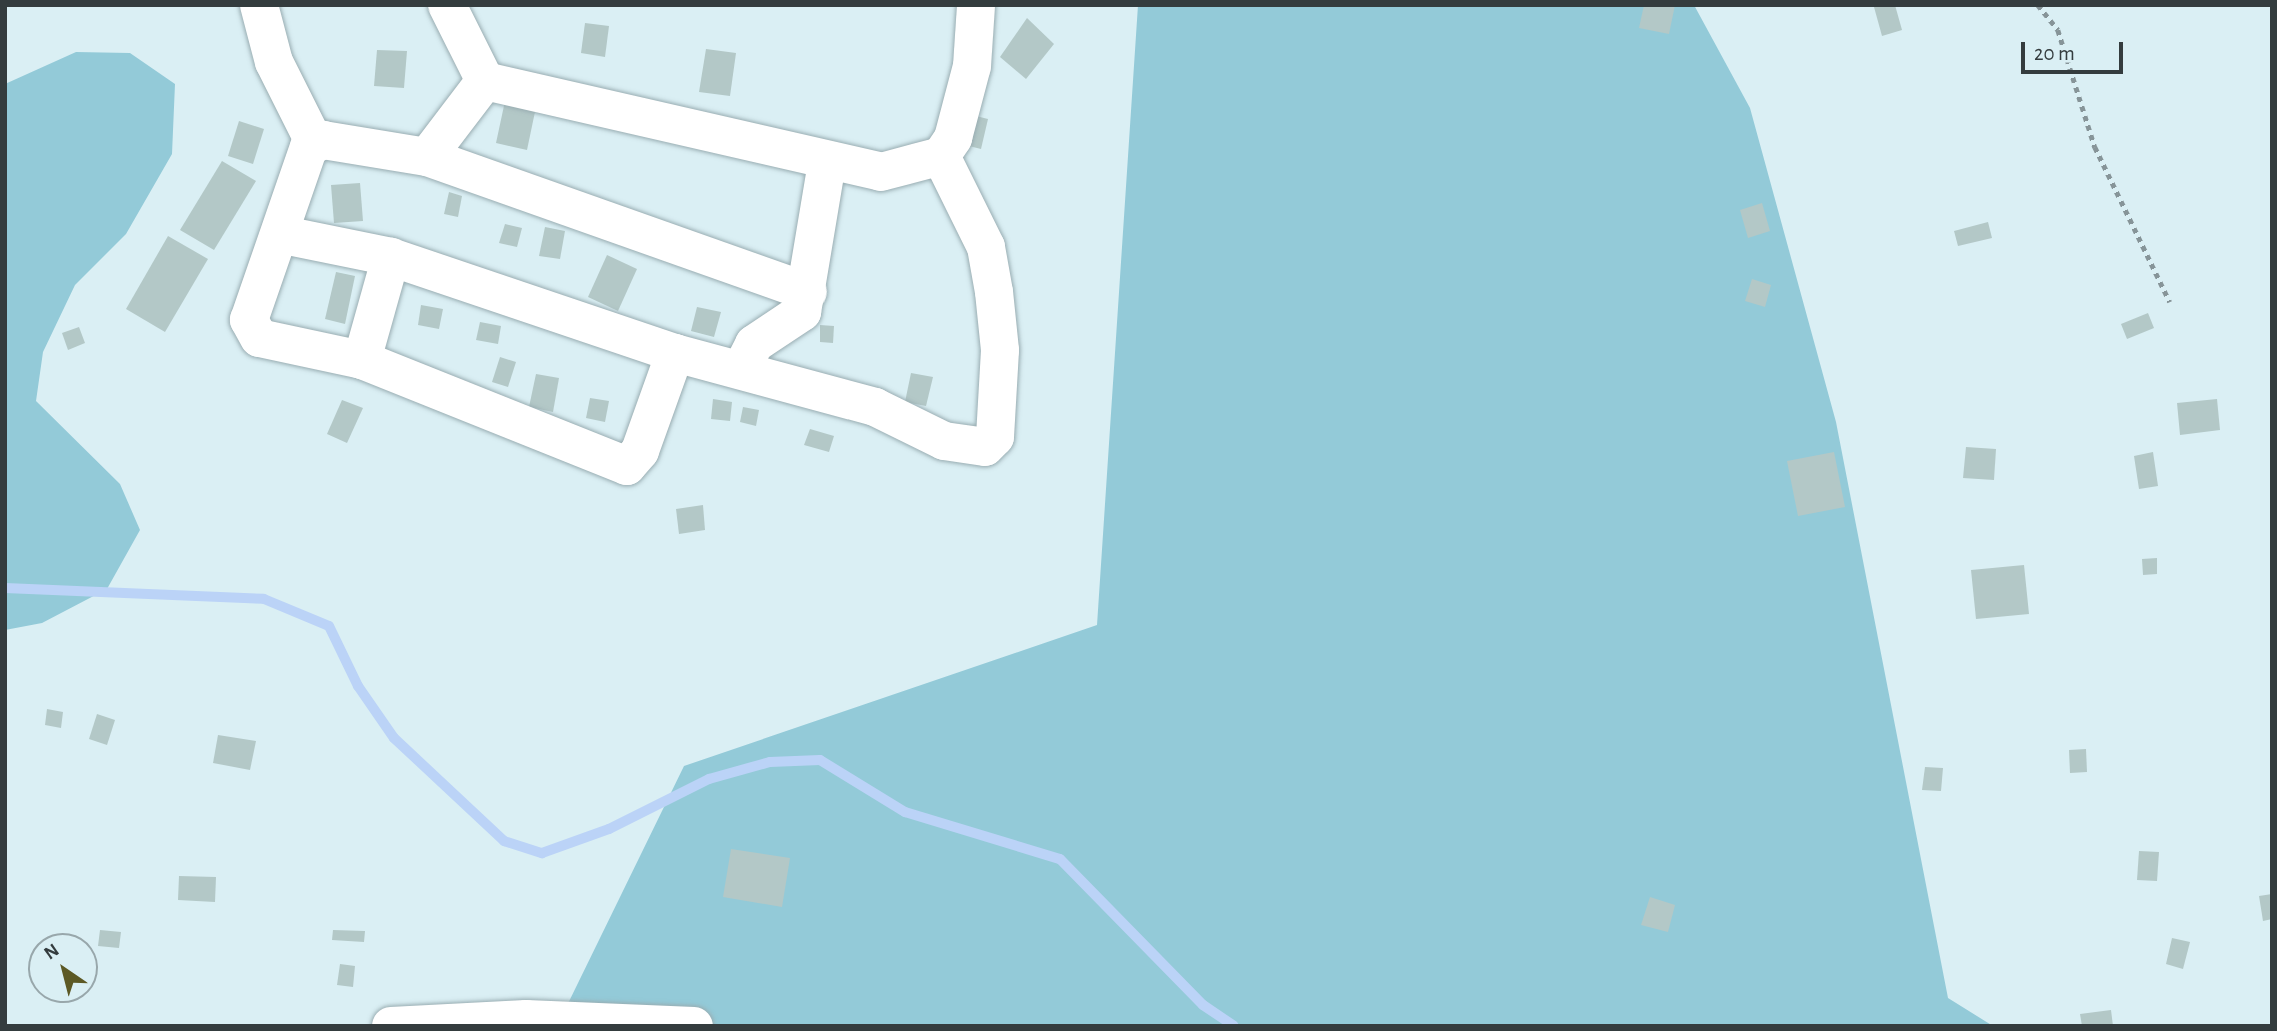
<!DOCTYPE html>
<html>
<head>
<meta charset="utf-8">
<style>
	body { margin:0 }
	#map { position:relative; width:2277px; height:1031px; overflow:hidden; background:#daeff4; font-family:"Alegreya Sans",sans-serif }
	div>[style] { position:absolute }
	.green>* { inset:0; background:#93cad8 }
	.stream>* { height:10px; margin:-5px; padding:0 5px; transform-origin:5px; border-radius:5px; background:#bbd3f7 }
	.building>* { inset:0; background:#b3c8c7 }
	.path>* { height:4.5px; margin-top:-2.25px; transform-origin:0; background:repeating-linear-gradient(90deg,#869498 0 5px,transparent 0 10px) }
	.roads { filter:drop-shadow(0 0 2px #99adb2) drop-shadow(0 0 2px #99adb2) }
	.minor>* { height:38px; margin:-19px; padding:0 19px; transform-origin:19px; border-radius:19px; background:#fff }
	span { translate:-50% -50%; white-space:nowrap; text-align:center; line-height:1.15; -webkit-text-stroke:6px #daeff4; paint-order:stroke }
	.frame { position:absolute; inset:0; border:7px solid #343c3e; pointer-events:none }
	.north { position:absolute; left:28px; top:933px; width:70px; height:70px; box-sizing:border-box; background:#daeff4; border:2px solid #98a7ab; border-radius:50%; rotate:325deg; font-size:19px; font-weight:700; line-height:28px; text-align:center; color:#343c3e }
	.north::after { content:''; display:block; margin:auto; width:24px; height:32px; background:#5c5925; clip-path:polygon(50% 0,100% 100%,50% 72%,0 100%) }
	.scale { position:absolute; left:2021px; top:42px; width:102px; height:32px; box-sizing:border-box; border:4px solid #343c3e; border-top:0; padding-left:9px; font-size:21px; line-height:24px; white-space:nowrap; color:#343c3e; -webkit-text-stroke:5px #daeff4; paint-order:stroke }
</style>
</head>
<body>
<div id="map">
	<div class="green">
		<div style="clip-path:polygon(1138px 5px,1694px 5px,1750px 108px,1836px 422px,1948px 998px,1993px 1026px,557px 1026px,684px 766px,1097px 625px)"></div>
		<div style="clip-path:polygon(76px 52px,130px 53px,175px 84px,172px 154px,126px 234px,75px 285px,43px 352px,36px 401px,120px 484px,140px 530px,107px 589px,42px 623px,5px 630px,5px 84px)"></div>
	</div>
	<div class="stream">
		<div style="left:5px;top:588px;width:259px;rotate:2.4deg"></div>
		<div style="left:264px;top:599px;width:70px;rotate:22.6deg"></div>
		<div style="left:329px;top:626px;width:67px;rotate:64.2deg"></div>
		<div style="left:358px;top:686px;width:63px;rotate:55.3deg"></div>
		<div style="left:394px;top:738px;width:151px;rotate:43.1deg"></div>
		<div style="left:504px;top:841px;width:40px;rotate:18deg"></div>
		<div style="left:542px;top:853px;width:71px;rotate:-19.7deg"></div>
		<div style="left:609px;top:829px;width:112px;rotate:-26.6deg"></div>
		<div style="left:709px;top:779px;width:63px;rotate:-15.6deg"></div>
		<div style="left:770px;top:762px;width:50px;rotate:-2.3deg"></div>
		<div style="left:820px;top:760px;width:100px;rotate:31.5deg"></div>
		<div style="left:905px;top:812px;width:162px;rotate:16.9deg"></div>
		<div style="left:1060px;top:859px;width:204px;rotate:45.6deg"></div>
		<div style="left:1203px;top:1005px;width:37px;rotate:34deg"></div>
	</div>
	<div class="building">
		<div style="clip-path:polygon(1644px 5px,1675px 5px,1669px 34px,1639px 28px)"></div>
		<div style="clip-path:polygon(1895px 5px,1902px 30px,1882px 36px,1874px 7px)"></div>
		<div style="clip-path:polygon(1027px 18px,1054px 44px,1026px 79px,1000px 57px)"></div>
		<div style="clip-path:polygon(585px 23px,609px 26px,605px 57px,581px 53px)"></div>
		<div style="clip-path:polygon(706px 49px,736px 53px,730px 96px,699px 92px)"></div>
		<div style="clip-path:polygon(377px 50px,407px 51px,404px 88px,374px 86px)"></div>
		<div style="clip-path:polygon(505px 101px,536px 107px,527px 150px,496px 143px)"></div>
		<div style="clip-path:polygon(972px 115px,988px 119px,981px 149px,965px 145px)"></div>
		<div style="clip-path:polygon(239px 121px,264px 129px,253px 164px,228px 156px)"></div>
		<div style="clip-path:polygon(222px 161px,256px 181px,214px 250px,180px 230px)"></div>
		<div style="clip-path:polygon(360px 183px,363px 221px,334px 223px,331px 185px)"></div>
		<div style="clip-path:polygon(449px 192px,462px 196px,458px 217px,444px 214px)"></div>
		<div style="clip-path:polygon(1762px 203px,1770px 231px,1748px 238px,1740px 210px)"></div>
		<div style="clip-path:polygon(1988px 222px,1992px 238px,1958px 246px,1954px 231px)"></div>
		<div style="clip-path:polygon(505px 224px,522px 228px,517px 247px,499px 243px)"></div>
		<div style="clip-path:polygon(545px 227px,565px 231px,560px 259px,539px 256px)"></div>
		<div style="clip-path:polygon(168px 236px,208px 259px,165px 332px,126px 309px)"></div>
		<div style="clip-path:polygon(607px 255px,637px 269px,618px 311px,588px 297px)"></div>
		<div style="clip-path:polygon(336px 272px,355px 276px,345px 324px,325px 319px)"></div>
		<div style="clip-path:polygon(1752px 279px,1771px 285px,1765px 307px,1745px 301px)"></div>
		<div style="clip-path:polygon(421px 305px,443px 309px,439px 329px,418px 325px)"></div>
		<div style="clip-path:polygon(697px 307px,721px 312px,714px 337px,691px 331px)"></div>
		<div style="clip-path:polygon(2148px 313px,2154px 328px,2127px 339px,2121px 324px)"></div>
		<div style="clip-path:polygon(480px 322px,501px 326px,498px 344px,476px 340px)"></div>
		<div style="clip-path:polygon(820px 325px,834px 326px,833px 343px,820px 342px)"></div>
		<div style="clip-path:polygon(79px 327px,85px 343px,68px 350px,62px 333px)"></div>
		<div style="clip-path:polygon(500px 357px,516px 362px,508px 387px,492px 382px)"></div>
		<div style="clip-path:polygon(911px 373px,933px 377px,926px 406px,905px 402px)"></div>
		<div style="clip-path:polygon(536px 374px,559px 378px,553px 412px,529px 407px)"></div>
		<div style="clip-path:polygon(590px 398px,609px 401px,605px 422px,586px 418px)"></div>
		<div style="clip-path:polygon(713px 399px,732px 402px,730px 421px,711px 419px)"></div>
		<div style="clip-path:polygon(2217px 399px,2220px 430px,2180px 435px,2177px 403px)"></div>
		<div style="clip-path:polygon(342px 400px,363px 408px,347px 443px,327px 434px)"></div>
		<div style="clip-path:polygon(743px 407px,759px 410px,756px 426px,740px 422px)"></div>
		<div style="clip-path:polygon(810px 429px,834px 436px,829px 452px,804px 445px)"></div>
		<div style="clip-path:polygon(1966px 447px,1996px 449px,1994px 480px,1963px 478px)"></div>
		<div style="clip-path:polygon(1834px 452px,1845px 507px,1798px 516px,1787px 461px)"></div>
		<div style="clip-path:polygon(2153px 452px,2158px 486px,2139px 489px,2134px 456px)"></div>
		<div style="clip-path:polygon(703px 505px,705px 530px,679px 534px,676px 509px)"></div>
		<div style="clip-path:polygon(2157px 558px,2157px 574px,2143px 575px,2142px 559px)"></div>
		<div style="clip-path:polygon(2024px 565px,2029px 614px,1976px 619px,1971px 570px)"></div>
		<div style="clip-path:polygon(47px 709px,63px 712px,61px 728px,45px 725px)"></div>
		<div style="clip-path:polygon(97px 714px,115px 720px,107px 745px,89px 739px)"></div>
		<div style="clip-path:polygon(218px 735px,256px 741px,250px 770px,213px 763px)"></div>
		<div style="clip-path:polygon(2086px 749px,2087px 772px,2070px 773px,2069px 750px)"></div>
		<div style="clip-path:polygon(1925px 767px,1943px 768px,1941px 791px,1922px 790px)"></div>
		<div style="clip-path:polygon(731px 849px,790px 858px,782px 907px,723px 897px)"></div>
		<div style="clip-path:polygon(2139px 851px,2159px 852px,2157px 881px,2137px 880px)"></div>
		<div style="clip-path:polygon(179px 876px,216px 877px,215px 902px,178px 900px)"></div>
		<div style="clip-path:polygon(2272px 894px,2272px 919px,2263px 921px,2259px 896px)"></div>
		<div style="clip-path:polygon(1650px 897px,1675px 905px,1668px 932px,1641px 925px)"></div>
		<div style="clip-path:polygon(100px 930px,121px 932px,119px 948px,98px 946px)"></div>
		<div style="clip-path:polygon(333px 930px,365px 931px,364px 942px,332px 940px)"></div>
		<div style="clip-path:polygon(2172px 938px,2190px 942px,2183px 969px,2166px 964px)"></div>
		<div style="clip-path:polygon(340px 964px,355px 966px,353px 987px,337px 985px)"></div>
		<div style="clip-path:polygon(2111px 1010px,2113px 1026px,2082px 1026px,2080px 1014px)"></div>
	</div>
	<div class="path">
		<div style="left:2038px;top:5px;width:32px;rotate:51deg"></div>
		<div style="left:2058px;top:30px;width:123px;rotate:72.5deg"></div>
		<div style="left:2095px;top:147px;width:172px;rotate:64.2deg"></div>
	</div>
	<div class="roads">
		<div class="minor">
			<div style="left:259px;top:5px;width:59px;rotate:75.3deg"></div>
			<div style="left:274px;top:62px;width:89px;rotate:63.4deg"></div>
			<div style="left:447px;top:5px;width:85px;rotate:63.4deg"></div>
			<div style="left:485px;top:81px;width:406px;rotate:12.9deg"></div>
			<div style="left:881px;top:172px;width:62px;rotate:-14.9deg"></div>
			<div style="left:941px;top:156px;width:22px;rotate:-56deg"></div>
			<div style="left:953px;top:138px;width:74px;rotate:-75.2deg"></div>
			<div style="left:972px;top:66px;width:61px;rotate:-86.2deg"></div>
			<div style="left:427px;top:157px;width:96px;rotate:-52.7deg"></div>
			<div style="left:283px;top:235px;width:110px;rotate:11.5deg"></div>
			<div style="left:391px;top:257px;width:300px;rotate:18.7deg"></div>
			<div style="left:675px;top:353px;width:207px;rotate:15.1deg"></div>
			<div style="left:875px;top:407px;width:77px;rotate:26.2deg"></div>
			<div style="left:944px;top:441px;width:41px;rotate:8.3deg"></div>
			<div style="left:985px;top:447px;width:14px;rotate:-45deg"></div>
			<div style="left:995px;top:437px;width:87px;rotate:-86.7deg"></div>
			<div style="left:1000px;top:350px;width:58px;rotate:-95.9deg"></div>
			<div style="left:994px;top:292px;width:46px;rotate:-100.1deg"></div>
			<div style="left:986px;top:247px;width:102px;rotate:-116.3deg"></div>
			<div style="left:675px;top:353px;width:104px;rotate:109.7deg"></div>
			<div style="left:640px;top:451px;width:20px;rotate:131deg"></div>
			<div style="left:627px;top:466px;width:285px;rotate:-158.2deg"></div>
			<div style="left:362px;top:360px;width:105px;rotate:-167.9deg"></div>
			<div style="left:259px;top:338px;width:21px;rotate:-119deg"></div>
			<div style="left:249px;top:320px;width:183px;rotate:-70.9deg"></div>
			<div style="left:309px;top:147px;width:16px;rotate:-27deg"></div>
			<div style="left:323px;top:140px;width:105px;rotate:9.3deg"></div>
			<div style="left:427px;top:157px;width:404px;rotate:19.5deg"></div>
			<div style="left:362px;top:360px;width:107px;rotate:-74.3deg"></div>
			<div style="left:741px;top:370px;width:29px;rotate:-63deg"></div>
			<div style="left:754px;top:344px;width:58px;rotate:-33.7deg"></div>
			<div style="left:802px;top:312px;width:152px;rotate:-80.5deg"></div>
			<div style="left:391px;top:1026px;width:135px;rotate:-3deg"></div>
			<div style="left:526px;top:1019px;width:168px;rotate:2.4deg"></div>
		</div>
	</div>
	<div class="frame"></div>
	<div class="north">N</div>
	<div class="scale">20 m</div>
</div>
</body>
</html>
